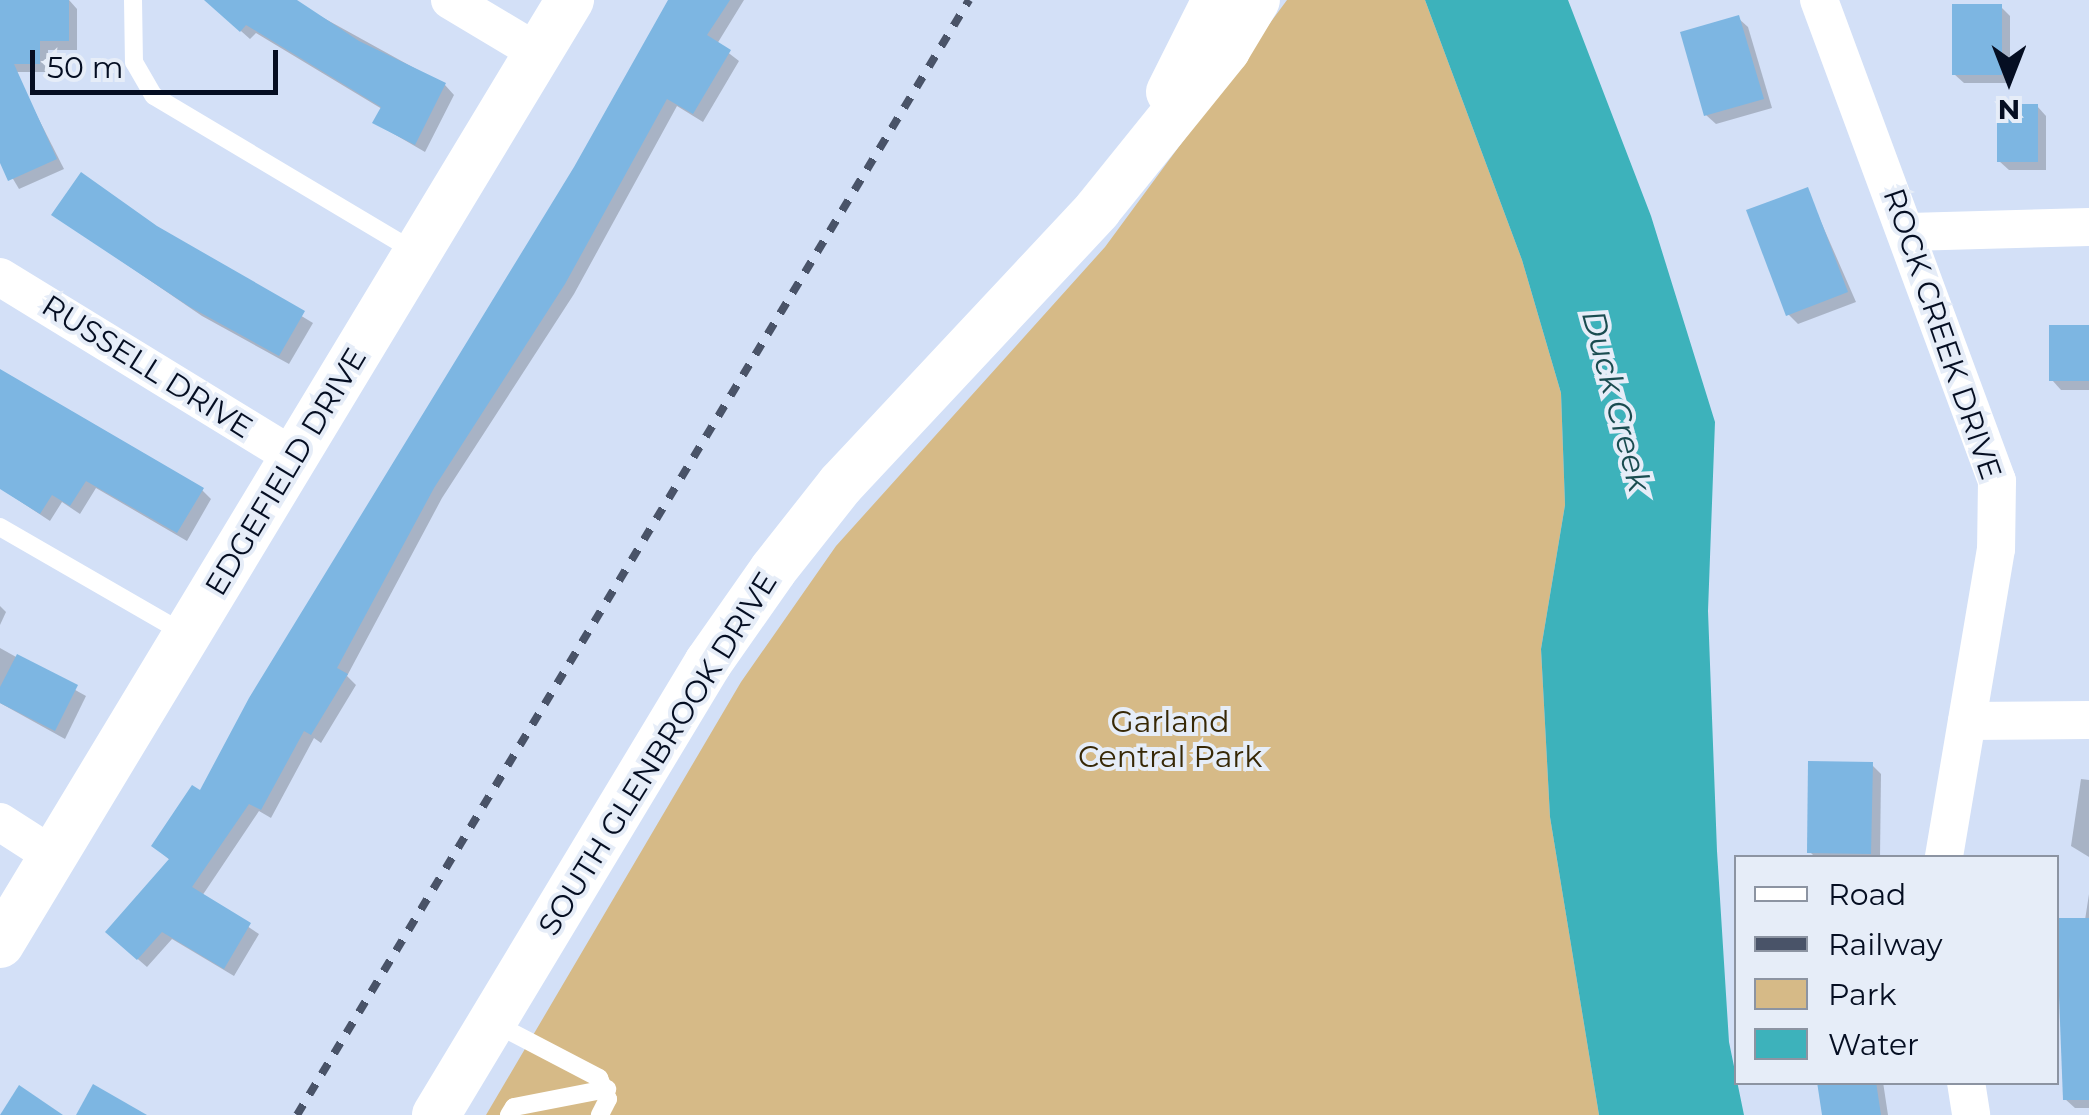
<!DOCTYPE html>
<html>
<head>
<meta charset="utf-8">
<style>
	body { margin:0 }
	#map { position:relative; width:2089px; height:1115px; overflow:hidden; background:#d3e0f7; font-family:Montserrat,sans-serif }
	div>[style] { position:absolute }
	.green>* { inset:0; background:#d6ba87 }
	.water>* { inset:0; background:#3db2bb }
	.shadow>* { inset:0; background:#0003 }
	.building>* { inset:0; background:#7db6e2 }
	.service>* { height:18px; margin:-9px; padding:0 9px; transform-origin:9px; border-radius:9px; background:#fff }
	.minor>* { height:38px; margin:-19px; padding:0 19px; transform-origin:19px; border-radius:19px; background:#fff }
	.tertiary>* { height:48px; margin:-24px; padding:0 24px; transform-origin:24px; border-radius:24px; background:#fff }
	.rail>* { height:8px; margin-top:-4px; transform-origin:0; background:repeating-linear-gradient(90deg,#495368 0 12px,transparent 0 24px) }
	span { translate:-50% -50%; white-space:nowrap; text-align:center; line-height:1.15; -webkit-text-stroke:8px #e6edf8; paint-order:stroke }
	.street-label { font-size:30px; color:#050e22 }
	.park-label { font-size:30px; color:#372806 }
	.water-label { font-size:32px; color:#1a4c50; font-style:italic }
	.legend { position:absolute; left:1734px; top:855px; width:325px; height:230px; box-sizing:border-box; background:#e6edf8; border:2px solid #8c94a2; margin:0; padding:12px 18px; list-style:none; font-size:30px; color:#050e22 }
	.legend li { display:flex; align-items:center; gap:20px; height:50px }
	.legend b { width:50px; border:2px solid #8c94a2 }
	.north { position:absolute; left:1959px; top:30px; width:100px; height:100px; -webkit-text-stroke:8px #e6edf8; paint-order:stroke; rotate:180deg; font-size:28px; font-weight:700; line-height:40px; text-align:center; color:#050e22 }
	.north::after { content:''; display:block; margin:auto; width:35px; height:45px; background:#050e22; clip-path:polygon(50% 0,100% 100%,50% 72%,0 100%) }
	.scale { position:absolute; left:30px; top:50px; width:248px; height:45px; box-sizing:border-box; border:5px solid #050e22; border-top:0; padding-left:12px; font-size:30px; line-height:35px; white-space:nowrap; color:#050e22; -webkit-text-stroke:8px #e6edf8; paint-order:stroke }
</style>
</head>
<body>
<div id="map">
	<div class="green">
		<div style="clip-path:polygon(1287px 0,1425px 0,1522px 260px,1561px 393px,1565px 505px,1541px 649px,1550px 817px,1599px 1115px,486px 1115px,741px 682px,836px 546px,1105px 247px)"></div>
	</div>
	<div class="water">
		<div style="clip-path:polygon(1425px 0,1568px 0,1651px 216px,1715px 422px,1708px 611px,1717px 851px,1729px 1042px,1744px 1115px,1599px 1115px,1550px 817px,1541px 649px,1565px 505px,1561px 393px,1522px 260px)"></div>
	</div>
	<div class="shadow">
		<div style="clip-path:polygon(0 0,69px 0,77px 9px,77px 50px,48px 50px,48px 72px,0 72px)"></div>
		<div style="clip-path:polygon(206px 0,291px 0,445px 85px,454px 95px,425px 152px,375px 123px,382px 109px,256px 33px,250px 39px)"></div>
		<div style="clip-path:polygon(676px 0,744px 0,717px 44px,739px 61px,703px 122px,677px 106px,574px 294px,442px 498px,347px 676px,356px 685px,321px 743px,314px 738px,271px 818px,259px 811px,202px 896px,259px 934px,234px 976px,172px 939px,147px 967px,118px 942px,171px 861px,154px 846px,201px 794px)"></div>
		<div style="clip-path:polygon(2001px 7px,2010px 16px,2010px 83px,1964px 83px,1954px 74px)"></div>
		<div style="clip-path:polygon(1738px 18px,1748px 27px,1772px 108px,1716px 124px,1706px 115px)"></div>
		<div style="clip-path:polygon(26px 94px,64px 169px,19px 189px,0 157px,0 106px)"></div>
		<div style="clip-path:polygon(2037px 106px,2046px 116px,2046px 170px,2009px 170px,1999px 161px)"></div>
		<div style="clip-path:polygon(1807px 190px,1856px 302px,1798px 324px,1788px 314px)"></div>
		<div style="clip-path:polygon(54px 215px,156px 228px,313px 323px,289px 364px,202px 316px)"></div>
		<div style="clip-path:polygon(2089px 327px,2089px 390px,2061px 390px,2052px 380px)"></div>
		<div style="clip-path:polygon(0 372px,202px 490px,211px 499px,187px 541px,96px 488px,80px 514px,62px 502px,50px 521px,0 488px)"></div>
		<div style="clip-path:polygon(0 606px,6px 612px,0 625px)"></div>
		<div style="clip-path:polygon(0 648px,86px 696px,65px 739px,0 703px)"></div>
		<div style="clip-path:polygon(1872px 765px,1881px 774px,1880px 858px,1816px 858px,1810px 852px)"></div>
		<div style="clip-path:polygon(2081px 779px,2089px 780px,2089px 857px,2071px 846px)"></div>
		<div style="clip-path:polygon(2089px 894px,2089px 1108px,2075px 1108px,2065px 1099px,2056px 920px,2085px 920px)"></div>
		<div style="clip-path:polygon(1819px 1082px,1883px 1082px,1888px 1115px,1825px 1115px)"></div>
	</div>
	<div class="building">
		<div style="clip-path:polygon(0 0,69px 0,69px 41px,40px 41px,40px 64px,14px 64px,57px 159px,8px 181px,0 163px)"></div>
		<div style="clip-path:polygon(204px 0,297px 0,359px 41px,446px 83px,415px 145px,372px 123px,381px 107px,246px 25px,240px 32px)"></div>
		<div style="clip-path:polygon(668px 0,730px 0,707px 35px,731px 50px,693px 114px,667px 99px,565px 284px,434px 488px,337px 668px,348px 674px,311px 735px,304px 731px,261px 810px,249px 804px,192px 887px,251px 923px,224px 969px,162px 932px,137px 960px,105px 932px,169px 859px,151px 846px,192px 785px,200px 790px,249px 698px,574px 167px)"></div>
		<div style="clip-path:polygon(1952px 4px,2002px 4px,2002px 75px,1952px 75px)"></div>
		<div style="clip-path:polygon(1739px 15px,1764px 99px,1704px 116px,1680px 32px)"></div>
		<div style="clip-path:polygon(1997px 104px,2038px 104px,2038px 162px,1997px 162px)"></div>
		<div style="clip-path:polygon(81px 172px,157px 226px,305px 311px,279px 356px,190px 307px,51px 215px)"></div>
		<div style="clip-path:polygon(1808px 187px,1848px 292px,1786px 316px,1746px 210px)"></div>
		<div style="clip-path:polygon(2049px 325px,2089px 325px,2089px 381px,2049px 381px)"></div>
		<div style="clip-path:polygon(0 369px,204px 488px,177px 533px,86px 481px,70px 506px,52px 495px,40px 514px,0 489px)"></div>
		<div style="clip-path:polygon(17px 654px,78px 685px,55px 731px,0 703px,0 687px)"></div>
		<div style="clip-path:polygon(1808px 761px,1873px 762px,1871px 854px,1807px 853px)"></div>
		<div style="clip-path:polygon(2056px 918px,2089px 918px,2089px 1100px,2063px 1100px)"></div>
		<div style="clip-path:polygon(1817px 1082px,1876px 1082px,1881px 1115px,1822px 1115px)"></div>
		<div style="clip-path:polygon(93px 1084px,147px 1115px,76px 1115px)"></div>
		<div style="clip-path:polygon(19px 1085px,63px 1115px,0 1115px)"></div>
	</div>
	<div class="service">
		<div style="left:133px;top:0;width:62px;rotate:89.1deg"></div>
		<div style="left:134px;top:62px;width:39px;rotate:60deg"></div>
		<div style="left:154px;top:96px;width:303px;rotate:30.8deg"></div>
		<div style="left:0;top:527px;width:216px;rotate:30deg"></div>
		<div style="left:492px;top:1022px;width:121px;rotate:27.6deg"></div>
		<div style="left:599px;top:1078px;width:23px;rotate:67deg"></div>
		<div style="left:608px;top:1099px;width:18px;rotate:117deg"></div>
		<div style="left:509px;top:1115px;width:9px;rotate:-58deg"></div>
		<div style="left:514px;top:1107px;width:95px;rotate:-11deg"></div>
	</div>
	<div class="minor">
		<div style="left:450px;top:0;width:101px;rotate:30.9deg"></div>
		<div style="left:1819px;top:0;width:513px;rotate:69.69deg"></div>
		<div style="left:1997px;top:481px;width:68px;rotate:90.8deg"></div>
		<div style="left:1996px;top:549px;width:313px;rotate:99.6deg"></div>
		<div style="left:1909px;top:232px;width:180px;rotate:-1.6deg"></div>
		<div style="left:0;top:277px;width:346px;rotate:31.5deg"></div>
		<div style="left:1967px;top:721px;width:122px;rotate:-0.5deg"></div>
		<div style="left:0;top:822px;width:63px;rotate:32.7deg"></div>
		<div style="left:1966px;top:1082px;width:33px;rotate:81deg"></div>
	</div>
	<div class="tertiary">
		<div style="left:1170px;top:92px;width:103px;rotate:-63.4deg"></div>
		<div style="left:0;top:944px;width:1103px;rotate:-58.88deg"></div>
		<div style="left:436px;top:1115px;width:528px;rotate:-58.96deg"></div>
		<div style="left:708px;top:663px;width:113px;rotate:-55deg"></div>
		<div style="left:773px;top:570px;width:110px;rotate:-51.7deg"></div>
		<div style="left:841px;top:484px;width:375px;rotate:-46.9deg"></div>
		<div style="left:1097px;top:210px;width:206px;rotate:-51.1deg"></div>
		<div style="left:1226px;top:50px;width:58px;rotate:-59deg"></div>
	</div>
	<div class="rail">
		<div style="left:297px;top:1115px;width:1302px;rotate:-58.92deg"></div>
	</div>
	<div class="street-label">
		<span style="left:1942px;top:334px;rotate:71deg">ROCK CREEK DRIVE</span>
		<span style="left:147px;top:367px;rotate:32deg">RUSSELL DRIVE</span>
		<span style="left:286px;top:472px;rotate:-59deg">EDGEFIELD DRIVE</span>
		<span style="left:658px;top:754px;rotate:-58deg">SOUTH GLENBROOK DRIVE</span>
	</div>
	<div class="park-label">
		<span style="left:1170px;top:739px">Garland<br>Central Park</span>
	</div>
	<div class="water-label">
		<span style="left:1616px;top:401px;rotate:75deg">Duck Creek</span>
	</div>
	<ul class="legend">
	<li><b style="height:12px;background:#fff"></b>Road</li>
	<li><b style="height:12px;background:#495368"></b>Railway</li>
	<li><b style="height:28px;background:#d6ba87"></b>Park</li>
	<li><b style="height:28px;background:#3db2bb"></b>Water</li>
	</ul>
	<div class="north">N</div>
	<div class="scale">50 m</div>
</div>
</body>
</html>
